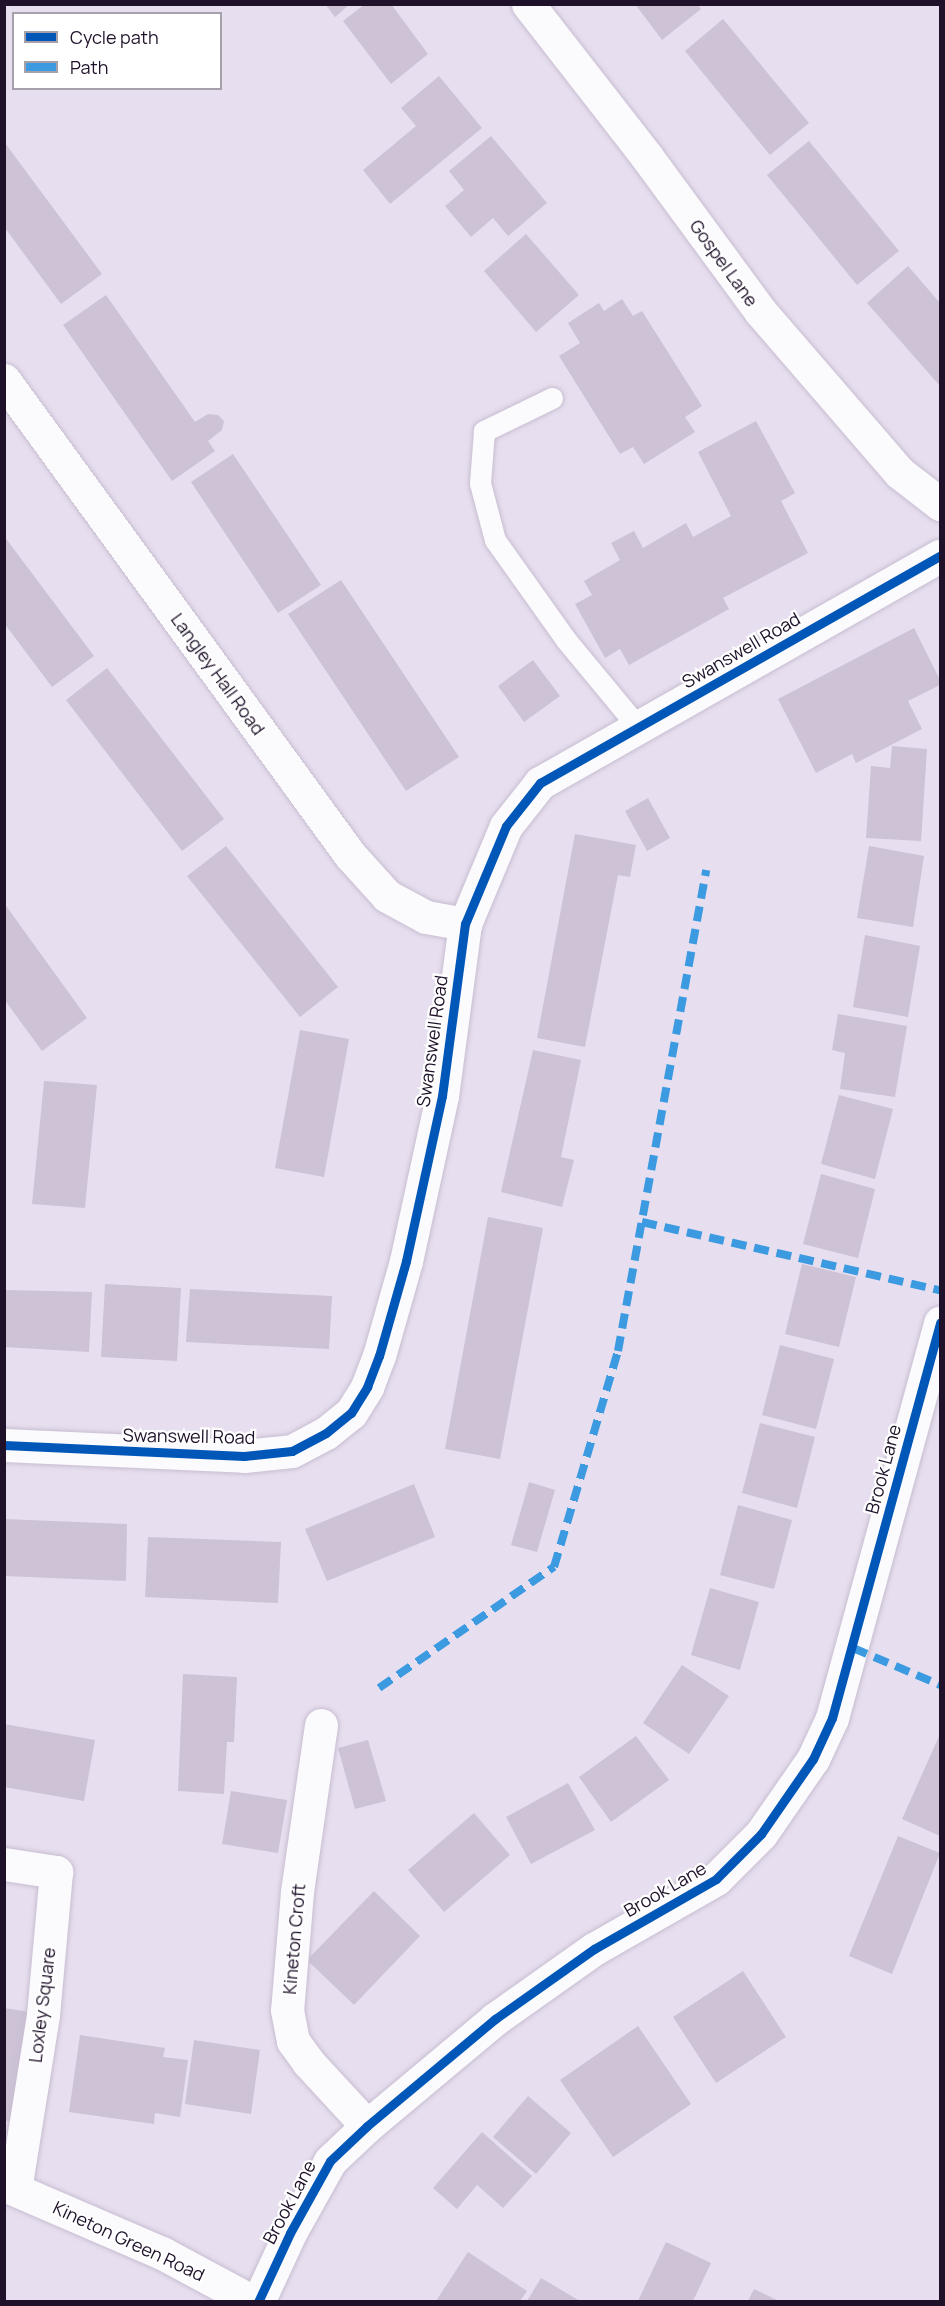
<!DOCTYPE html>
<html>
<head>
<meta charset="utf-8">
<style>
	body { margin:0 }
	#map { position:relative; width:945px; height:2306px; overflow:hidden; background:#e7dfef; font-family:Manrope,sans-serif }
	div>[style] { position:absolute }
	.building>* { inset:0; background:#cdc2d6 }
	.roads { filter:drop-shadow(0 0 2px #c8bdd1) drop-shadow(0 0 2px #c8bdd1) }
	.service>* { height:21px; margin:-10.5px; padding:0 10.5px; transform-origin:10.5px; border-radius:10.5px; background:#fbfafd }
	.minor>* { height:33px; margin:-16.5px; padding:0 16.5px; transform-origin:16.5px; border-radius:16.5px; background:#fbfafd }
	.tertiary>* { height:33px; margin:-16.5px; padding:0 16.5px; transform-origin:16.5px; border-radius:16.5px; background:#fbfafd }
	.quiet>* { height:8px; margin-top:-4px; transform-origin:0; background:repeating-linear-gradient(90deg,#3c9ae1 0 15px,transparent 0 23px) }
	.cycleway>* { height:9px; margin:-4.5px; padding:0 4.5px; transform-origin:4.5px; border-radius:4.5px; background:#0057b8 }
	span { translate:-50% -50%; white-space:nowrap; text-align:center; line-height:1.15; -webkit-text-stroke:4.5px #fff; paint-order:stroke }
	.street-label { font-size:18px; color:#1f112a }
	.frame { position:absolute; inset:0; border:6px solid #1f112a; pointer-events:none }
	.legend { position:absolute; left:12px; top:12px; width:210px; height:78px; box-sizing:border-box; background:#fff; border:2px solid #a5a0aa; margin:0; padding:8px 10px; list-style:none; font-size:18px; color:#1f112a }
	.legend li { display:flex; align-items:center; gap:12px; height:30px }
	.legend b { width:30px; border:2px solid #a5a0aa }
</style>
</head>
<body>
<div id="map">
	<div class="building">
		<div style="clip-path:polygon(325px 4px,350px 4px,335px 17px)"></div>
		<div style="clip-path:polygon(365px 4px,391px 4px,428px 54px,391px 84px,343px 21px)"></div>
		<div style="clip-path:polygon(635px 4px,697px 4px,701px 9px,662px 40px)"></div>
		<div style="clip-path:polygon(723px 19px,809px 123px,770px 155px,685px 51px)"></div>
		<div style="clip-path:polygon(439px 76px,482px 128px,390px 204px,363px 170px,416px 126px,401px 108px)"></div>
		<div style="clip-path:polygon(491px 136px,547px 203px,508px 236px,493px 218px,471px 237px,445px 206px,464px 190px,449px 171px)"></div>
		<div style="clip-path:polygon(809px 141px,899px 251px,857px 285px,767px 175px)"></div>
		<div style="clip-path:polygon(5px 143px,102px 274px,61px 304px,5px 228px)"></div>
		<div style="clip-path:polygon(526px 234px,579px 295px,536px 332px,484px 271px)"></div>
		<div style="clip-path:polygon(908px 266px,940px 303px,940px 386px,867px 303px)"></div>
		<div style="clip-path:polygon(106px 295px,195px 422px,208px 414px,218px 415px,224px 421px,222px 430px,208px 441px,215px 451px,172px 481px,63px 325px)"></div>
		<div style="clip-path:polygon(622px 299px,633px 316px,642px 311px,702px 406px,685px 417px,695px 432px,644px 464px,633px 447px,620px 454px,559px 356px,580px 343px,568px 323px,599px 303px,604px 311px)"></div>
		<div style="clip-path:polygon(756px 421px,795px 493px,781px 501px,808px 553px,723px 598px,729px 609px,629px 665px,620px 649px,605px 658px,575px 604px,592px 595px,584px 581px,620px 560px,611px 543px,634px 531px,643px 548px,686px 523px,693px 537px,731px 516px,698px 452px)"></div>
		<div style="clip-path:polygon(233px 454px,321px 585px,278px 613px,191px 482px)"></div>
		<div style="clip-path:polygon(4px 536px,94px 656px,52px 687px,4px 623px)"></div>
		<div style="clip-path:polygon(341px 580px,459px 757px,406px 791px,288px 614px)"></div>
		<div style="clip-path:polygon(914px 628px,940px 680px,940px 685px,908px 701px,922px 729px,856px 763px,852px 754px,816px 773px,778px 699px)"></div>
		<div style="clip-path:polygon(533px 660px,560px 696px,524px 722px,498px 686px)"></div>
		<div style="clip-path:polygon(107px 668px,224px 819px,182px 851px,66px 700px)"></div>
		<div style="clip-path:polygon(892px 746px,927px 749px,921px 841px,866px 838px,871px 766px,890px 768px)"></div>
		<div style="clip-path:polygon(648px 798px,670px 838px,647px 851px,625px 811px)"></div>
		<div style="clip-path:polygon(575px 834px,636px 845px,630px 877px,618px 875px,585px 1047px,537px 1038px)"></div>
		<div style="clip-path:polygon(226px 846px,338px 987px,300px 1017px,187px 876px)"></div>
		<div style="clip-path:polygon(869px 846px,924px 856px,913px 927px,857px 918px)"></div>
		<div style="clip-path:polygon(4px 903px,87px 1018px,42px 1051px,4px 999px)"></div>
		<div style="clip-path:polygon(865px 935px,920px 946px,908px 1017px,853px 1007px)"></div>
		<div style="clip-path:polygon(838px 1014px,907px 1026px,895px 1097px,840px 1089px,845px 1053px,832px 1050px)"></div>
		<div style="clip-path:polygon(300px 1030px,349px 1039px,324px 1177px,275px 1168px)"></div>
		<div style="clip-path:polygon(533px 1050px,581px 1060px,561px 1157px,574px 1160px,562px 1207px,501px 1192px)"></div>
		<div style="clip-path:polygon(44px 1081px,97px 1085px,85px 1208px,32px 1204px)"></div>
		<div style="clip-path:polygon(839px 1095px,893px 1109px,875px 1179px,821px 1164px)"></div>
		<div style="clip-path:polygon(821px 1174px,875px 1189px,858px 1258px,803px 1244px)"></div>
		<div style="clip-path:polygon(488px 1217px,543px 1228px,500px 1459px,445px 1449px)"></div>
		<div style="clip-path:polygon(802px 1264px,856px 1277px,839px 1347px,785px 1334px)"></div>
		<div style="clip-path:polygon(105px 1284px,181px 1288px,177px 1361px,101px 1357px)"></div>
		<div style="clip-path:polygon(190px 1289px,332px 1296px,329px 1349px,186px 1342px)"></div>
		<div style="clip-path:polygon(4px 1290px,92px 1292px,89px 1352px,4px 1347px)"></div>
		<div style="clip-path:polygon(780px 1345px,834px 1359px,816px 1429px,762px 1415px)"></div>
		<div style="clip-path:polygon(760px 1423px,815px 1437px,797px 1508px,742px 1493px)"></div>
		<div style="clip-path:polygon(529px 1482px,555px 1490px,537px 1552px,511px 1545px)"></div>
		<div style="clip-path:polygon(414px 1484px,435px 1537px,327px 1581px,305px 1529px)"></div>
		<div style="clip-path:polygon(738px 1505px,792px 1520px,774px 1589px,720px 1575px)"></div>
		<div style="clip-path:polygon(4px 1519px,127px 1524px,126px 1581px,4px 1576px)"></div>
		<div style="clip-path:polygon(148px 1537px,281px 1542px,278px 1603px,145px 1597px)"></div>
		<div style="clip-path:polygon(710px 1588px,759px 1602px,740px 1670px,691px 1655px)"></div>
		<div style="clip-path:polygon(682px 1665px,729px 1696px,689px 1754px,643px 1723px)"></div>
		<div style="clip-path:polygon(183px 1674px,237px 1677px,234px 1742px,227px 1742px,224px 1794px,178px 1791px)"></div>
		<div style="clip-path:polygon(4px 1724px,95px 1740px,84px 1801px,4px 1787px)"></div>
		<div style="clip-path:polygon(940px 1734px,940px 1836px,902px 1819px)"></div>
		<div style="clip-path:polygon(636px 1736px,669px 1780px,611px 1822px,579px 1777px)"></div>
		<div style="clip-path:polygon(368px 1740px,386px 1801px,355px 1809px,338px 1748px)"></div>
		<div style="clip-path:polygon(568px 1783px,595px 1830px,531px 1864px,506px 1817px)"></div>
		<div style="clip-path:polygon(231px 1791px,287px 1800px,278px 1853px,222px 1844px)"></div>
		<div style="clip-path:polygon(474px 1813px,510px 1855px,444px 1912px,408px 1870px)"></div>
		<div style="clip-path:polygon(898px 1836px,940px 1853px,892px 1974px,849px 1956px)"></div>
		<div style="clip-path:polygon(374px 1891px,420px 1936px,354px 2005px,307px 1960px)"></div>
		<div style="clip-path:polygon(743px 1971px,786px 2037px,716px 2083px,673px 2017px)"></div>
		<div style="clip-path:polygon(4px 2008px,30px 2012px,13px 2122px,4px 2120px)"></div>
		<div style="clip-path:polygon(638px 2026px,691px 2104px,613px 2157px,560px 2080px)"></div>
		<div style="clip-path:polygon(80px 2035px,165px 2048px,163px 2057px,188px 2060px,180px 2117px,155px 2113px,154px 2124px,69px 2112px)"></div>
		<div style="clip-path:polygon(194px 2040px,260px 2050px,251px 2114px,185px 2104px)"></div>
		<div style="clip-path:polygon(528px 2096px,571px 2133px,536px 2174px,493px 2137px)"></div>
		<div style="clip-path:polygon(482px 2132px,532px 2176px,503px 2208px,477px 2185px,457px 2209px,433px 2188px)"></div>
		<div style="clip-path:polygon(666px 2242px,711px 2263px,693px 2301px,638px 2301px)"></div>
		<div style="clip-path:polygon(468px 2252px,527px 2291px,520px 2301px,436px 2301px)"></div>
		<div style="clip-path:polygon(541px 2278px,580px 2301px,527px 2301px)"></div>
		<div style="clip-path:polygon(754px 2289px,779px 2301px,748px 2301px)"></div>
	</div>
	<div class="roads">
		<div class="service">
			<div style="left:552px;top:398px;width:76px;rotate:154.1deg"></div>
			<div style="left:484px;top:431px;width:52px;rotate:94.4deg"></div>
			<div style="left:480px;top:483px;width:59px;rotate:75.3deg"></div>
			<div style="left:495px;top:540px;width:123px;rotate:54.6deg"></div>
			<div style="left:566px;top:640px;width:113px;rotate:50.4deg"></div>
		</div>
		<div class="minor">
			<div style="left:4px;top:380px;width:588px;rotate:53.93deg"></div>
			<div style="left:350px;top:855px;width:55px;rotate:47.9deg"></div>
			<div style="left:387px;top:896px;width:44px;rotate:28.3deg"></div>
			<div style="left:426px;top:917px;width:40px;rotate:10deg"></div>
			<div style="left:4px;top:1445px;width:240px;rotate:2.6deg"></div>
			<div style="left:244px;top:1456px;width:48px;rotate:-5.9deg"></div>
			<div style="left:292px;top:1451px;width:38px;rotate:-28deg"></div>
			<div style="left:326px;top:1433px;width:32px;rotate:-39deg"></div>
			<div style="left:351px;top:1413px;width:31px;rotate:-58deg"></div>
			<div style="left:367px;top:1387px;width:33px;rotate:-69deg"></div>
			<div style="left:379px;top:1356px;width:99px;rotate:-74.1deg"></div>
			<div style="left:406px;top:1261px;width:169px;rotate:-77.7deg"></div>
			<div style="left:442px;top:1096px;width:174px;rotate:-82.4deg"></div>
			<div style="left:465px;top:924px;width:106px;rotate:-67.3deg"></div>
			<div style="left:506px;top:826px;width:55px;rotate:-51.7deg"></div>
			<div style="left:540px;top:783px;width:460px;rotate:-29.6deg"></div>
			<div style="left:321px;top:1725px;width:169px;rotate:98.2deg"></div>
			<div style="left:297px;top:1892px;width:118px;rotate:94.8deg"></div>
			<div style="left:287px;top:2010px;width:32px;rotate:79deg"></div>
			<div style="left:293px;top:2041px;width:26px;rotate:54deg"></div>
			<div style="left:308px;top:2062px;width:87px;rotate:47.3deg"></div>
			<div style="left:4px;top:1864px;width:53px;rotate:8.7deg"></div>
			<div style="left:56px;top:1872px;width:144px;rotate:95.2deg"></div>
			<div style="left:43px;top:2015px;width:176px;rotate:99.1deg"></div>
		</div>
		<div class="tertiary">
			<div style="left:528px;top:4px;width:194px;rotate:52.1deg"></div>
			<div style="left:647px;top:157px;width:191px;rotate:53.7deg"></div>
			<div style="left:760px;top:311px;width:214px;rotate:49.2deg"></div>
			<div style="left:900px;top:473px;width:51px;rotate:37.8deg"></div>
			<div style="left:4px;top:2185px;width:172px;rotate:23.3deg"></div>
			<div style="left:162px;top:2253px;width:103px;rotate:28.3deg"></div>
			<div style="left:258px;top:2302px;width:76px;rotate:-65.1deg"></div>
			<div style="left:290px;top:2233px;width:82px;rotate:-60.9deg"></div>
			<div style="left:330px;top:2161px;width:51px;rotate:-43.4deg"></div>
			<div style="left:367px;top:2126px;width:167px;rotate:-39.9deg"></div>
			<div style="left:495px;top:2019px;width:121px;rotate:-35.3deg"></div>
			<div style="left:594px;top:1949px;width:141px;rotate:-29.8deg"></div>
			<div style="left:716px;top:1879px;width:64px;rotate:-45deg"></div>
			<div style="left:761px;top:1834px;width:91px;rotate:-55.3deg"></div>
			<div style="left:813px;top:1759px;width:45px;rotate:-65.1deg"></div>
			<div style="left:832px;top:1718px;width:410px;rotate:-74.7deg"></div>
		</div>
	</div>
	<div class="quiet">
		<div style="left:642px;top:1222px;width:306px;rotate:12.9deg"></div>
		<div style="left:853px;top:1648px;width:95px;rotate:23deg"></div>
		<div style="left:379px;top:1688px;width:213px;rotate:-34.7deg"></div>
		<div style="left:554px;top:1567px;width:225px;rotate:-73.5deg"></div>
		<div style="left:618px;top:1351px;width:489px;rotate:-79.6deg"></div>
	</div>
	<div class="cycleway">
		<div style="left:4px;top:1445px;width:240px;rotate:2.6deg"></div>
		<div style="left:244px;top:1456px;width:48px;rotate:-5.9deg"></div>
		<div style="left:292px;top:1451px;width:38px;rotate:-28deg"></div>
		<div style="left:326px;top:1433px;width:32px;rotate:-39deg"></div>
		<div style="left:351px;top:1413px;width:31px;rotate:-58deg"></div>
		<div style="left:367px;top:1387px;width:33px;rotate:-69deg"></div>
		<div style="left:379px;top:1356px;width:99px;rotate:-74.1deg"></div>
		<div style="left:406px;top:1261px;width:169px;rotate:-77.7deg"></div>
		<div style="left:442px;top:1096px;width:174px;rotate:-82.4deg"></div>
		<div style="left:465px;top:924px;width:106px;rotate:-67.3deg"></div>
		<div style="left:506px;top:826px;width:55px;rotate:-51.7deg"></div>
		<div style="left:540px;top:783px;width:460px;rotate:-29.6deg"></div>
		<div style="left:258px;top:2302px;width:76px;rotate:-65.1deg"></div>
		<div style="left:290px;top:2233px;width:82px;rotate:-60.9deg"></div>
		<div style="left:330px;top:2161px;width:51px;rotate:-43.4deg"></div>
		<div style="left:367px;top:2126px;width:167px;rotate:-39.9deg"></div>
		<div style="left:495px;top:2019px;width:121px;rotate:-35.3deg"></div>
		<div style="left:594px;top:1949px;width:141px;rotate:-29.8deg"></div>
		<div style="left:716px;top:1879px;width:64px;rotate:-45deg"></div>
		<div style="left:761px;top:1834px;width:91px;rotate:-55.3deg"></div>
		<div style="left:813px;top:1759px;width:45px;rotate:-65.1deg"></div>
		<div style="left:832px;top:1718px;width:410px;rotate:-74.7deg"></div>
	</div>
	<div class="street-label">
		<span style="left:724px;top:263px;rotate:54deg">Gospel Lane</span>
		<span style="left:741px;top:650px;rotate:-30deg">Swanswell Road</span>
		<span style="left:218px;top:674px;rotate:54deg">Langley Hall Road</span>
		<span style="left:432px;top:1041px;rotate:-82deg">Swanswell Road</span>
		<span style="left:189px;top:1436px;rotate:1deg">Swanswell Road</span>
		<span style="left:883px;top:1469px;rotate:-75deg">Brook Lane</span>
		<span style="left:665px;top:1889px;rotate:-30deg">Brook Lane</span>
		<span style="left:294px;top:1939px;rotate:-85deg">Kineton Croft</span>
		<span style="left:42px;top:2005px;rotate:-83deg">Loxley Square</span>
		<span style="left:289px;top:2202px;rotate:-62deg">Brook Lane</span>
		<span style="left:129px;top:2241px;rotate:25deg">Kineton Green Road</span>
	</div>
	<div class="frame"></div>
	<ul class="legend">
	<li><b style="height:8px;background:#0057b8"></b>Cycle path</li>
	<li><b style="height:8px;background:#3c9ae1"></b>Path</li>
	</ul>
</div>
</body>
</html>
